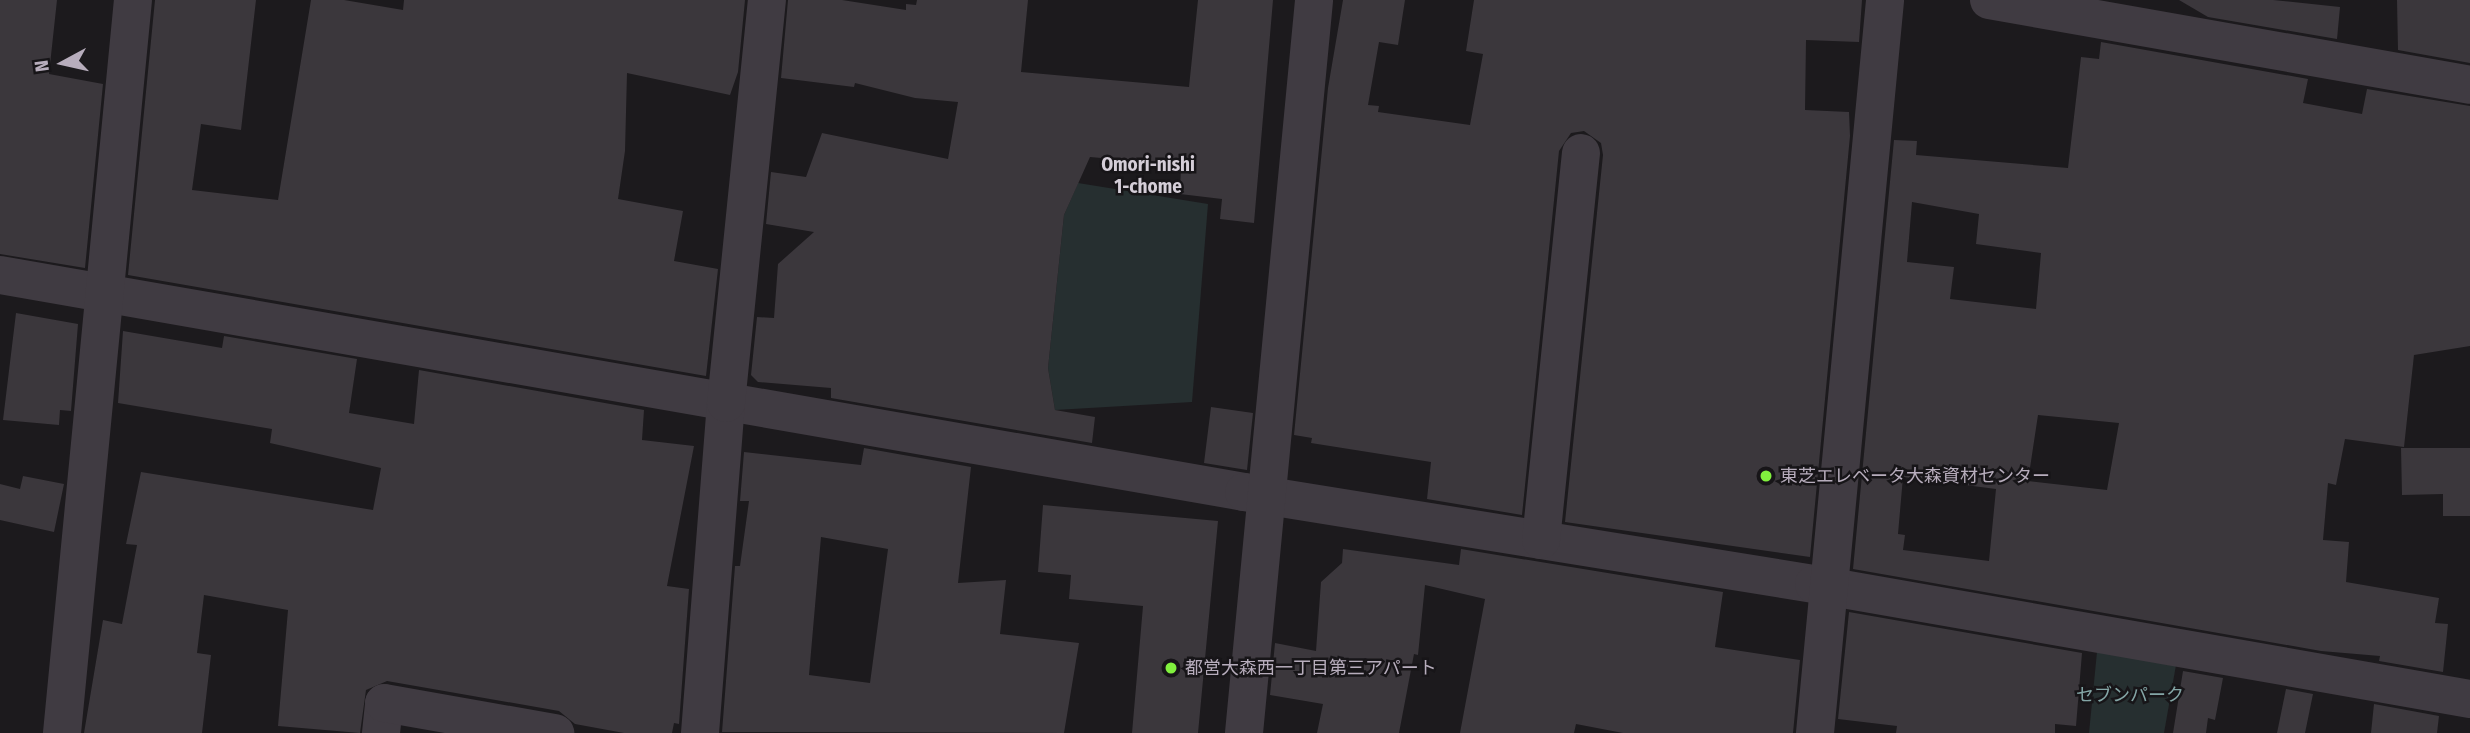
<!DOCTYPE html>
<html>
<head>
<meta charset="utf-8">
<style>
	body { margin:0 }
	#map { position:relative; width:2470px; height:733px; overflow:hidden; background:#1c1a1d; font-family:"Fira Sans Condensed","Noto Sans JP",sans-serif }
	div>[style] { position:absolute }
	.green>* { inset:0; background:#262f30 }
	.building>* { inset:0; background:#3b373c }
	.minor>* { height:38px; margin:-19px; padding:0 19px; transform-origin:19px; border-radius:19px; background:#403b42 }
	.dots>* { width:19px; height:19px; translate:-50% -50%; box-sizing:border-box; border:4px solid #171518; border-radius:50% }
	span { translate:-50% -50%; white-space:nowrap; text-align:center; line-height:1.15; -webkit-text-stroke:5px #171518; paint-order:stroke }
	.poi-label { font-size:18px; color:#b7adbc }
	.left { translate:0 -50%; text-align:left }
	.park-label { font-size:18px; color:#84a6a6 }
	.neighbourhood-label { font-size:19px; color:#d5ced8; font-weight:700 }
	.north { position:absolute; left:28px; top:28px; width:70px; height:70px; -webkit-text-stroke:5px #171518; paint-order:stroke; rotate:262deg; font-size:19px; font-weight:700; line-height:28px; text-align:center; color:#b7adbc }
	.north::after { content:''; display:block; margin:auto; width:24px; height:32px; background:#b7adbc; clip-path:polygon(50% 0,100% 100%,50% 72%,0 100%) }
</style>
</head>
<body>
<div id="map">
	<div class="green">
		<div style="clip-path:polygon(1078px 183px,1208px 204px,1192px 402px,1055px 410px,1048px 368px,1064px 215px)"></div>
		<div style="clip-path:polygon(2097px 652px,2176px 665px,2164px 733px,2089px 733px)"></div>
	</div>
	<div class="building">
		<div style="clip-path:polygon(0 0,57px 0,49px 74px,103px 84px,85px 268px,0 254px)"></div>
		<div style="clip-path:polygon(155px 0,256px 0,241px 130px,201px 124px,192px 190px,278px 200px,311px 0,344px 0,403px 10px,404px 0,745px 0,738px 72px,730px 95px,627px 73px,625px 151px,618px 199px,683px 211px,674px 261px,718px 269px,706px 376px,128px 275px)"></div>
		<div style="clip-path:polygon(788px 0,842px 0,906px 10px,906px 4px,916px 5px,917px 0,1028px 0,1021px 72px,1189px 87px,1198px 0,1273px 0,1254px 223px,1220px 219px,1222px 199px,1180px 194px,1181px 165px,1090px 157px,1064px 215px,1048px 368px,1055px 410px,1095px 417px,1092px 443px,831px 398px,831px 388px,758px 382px,751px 375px,757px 317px,774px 318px,778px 264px,814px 232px,766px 224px,771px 172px,806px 177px,822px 133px,948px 159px,958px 102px,915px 98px,855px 83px,854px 87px,781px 78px)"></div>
		<div style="clip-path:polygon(1343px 0,1405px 0,1398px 45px,1379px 42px,1368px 105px,1379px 106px,1378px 112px,1470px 125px,1483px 54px,1466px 51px,1474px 0,1862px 0,1859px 42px,1806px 40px,1805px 110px,1849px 112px,1850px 136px,1810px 557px,1565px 522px,1603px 155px,1601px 143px,1584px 131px,1571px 133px,1559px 151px,1522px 515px,1427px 499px,1431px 462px,1311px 443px,1312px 438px,1294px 435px,1328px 88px)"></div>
		<div style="clip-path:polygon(2179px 0,2273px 0,2340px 7px,2337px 39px,2208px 17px)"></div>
		<div style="clip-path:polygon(2397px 0,2470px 0,2470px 63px,2398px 50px)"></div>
		<div style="clip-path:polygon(evenodd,2101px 42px,2308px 79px,2303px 103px,2362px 114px,2367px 89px,2470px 106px,2470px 346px,2414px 355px,2404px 447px,2345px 439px,2336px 485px,2328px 483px,2323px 540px,2349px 542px,2346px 582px,2439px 598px,2435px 623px,2448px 624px,2443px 672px,2379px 661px,2380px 656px,2321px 651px,1853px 569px,1894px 140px,1917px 141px,1916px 155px,2068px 168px,2081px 57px,2099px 59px,2101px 42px,1912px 202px,1979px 214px,1976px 244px,2041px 253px,2036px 309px,1950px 299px,1954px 267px,1907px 262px,1912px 202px,2101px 42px,2038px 415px,2119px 423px,2107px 490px,2028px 481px,2038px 415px,2101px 42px,1903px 477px,1996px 489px,1989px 561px,1903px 550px,1905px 535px,1898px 534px,1903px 477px)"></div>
		<div style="clip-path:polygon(16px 313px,78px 324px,71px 411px,60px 410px,59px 425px,3px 420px)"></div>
		<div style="clip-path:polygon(123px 331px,222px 348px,224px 336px,357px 359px,349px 413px,414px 424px,419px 370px,644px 410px,642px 440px,694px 446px,667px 586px,689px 589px,679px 724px,674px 723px,672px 733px,624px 733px,575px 724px,559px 711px,387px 681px,366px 690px,360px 733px,278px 726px,288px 610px,204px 595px,197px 653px,211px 655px,202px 733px,84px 733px,103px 620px,122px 624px,137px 545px,126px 544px,141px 472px,373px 510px,381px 468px,270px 443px,272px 429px,118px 403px)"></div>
		<div style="clip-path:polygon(1211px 407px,1253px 413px,1247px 470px,1204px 463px)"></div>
		<div style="clip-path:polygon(evenodd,864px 448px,971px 467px,958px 583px,1006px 580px,1000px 634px,1079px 643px,1064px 733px,722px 732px,735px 566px,740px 566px,749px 501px,740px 501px,744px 452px,861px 465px,864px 448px,821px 537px,888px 549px,870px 683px,809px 675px,821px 537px)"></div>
		<div style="clip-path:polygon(2401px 448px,2470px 448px,2470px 516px,2443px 516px,2443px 494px,2402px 495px)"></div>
		<div style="clip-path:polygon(23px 476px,64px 484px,54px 532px,0 520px,0 484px,20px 489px)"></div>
		<div style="clip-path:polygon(1043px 505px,1218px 521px,1198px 733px,1132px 733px,1143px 606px,1069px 599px,1071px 575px,1038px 572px)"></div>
		<div style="clip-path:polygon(1343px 549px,1459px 565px,1461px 549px,1723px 592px,1715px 647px,1800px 660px,1793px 733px,1623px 733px,1576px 724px,1574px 733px,1460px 733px,1485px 599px,1425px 585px,1418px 655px,1414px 654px,1399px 733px,1317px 733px,1323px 704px,1270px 695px,1275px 643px,1316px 651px,1321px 582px,1342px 563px)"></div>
		<div style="clip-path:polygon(1849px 612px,2082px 653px,2076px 726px,2055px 724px,2055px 733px,1896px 733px,1897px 726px,1838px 719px)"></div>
		<div style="clip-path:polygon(2183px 671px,2223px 678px,2215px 720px,2208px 718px,2206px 733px,2173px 733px)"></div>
		<div style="clip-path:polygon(2286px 689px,2313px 694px,2305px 733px,2277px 733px)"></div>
		<div style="clip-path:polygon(2374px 704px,2439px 716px,2437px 733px,2371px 733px)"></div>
	</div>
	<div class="minor">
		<div style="left:1989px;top:0;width:488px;rotate:10deg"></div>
		<div style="left:0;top:275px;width:1263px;rotate:9.89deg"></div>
		<div style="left:1244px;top:492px;width:577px;rotate:9.17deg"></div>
		<div style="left:1814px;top:584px;width:666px;rotate:9.94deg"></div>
		<div style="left:1541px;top:540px;width:389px;rotate:-84.1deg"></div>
		<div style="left:62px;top:733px;width:736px;rotate:-84.47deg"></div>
		<div style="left:381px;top:733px;width:30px;rotate:-84deg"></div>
		<div style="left:384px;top:703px;width:174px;rotate:10deg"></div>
		<div style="left:700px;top:733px;width:331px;rotate:-85.5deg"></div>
		<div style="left:726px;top:403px;width:405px;rotate:-84.2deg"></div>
		<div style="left:1244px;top:733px;width:736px;rotate:-84.54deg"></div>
		<div style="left:1815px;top:733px;width:736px;rotate:-84.54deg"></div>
	</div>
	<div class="dots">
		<div style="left:1766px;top:476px;background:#81f13e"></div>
		<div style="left:1171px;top:668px;background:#81f13e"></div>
	</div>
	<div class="poi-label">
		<span class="left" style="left:1780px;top:476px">東芝エレベータ大森資材センター</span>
		<span class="left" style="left:1185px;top:668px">都営大森西一丁目第三アパート</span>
	</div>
	<div class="park-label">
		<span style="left:2130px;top:695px">セブンパーク</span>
	</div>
	<div class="neighbourhood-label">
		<span style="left:1148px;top:176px">Omori-nishi<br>1-chome</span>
	</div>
	<div class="north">N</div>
</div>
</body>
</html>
